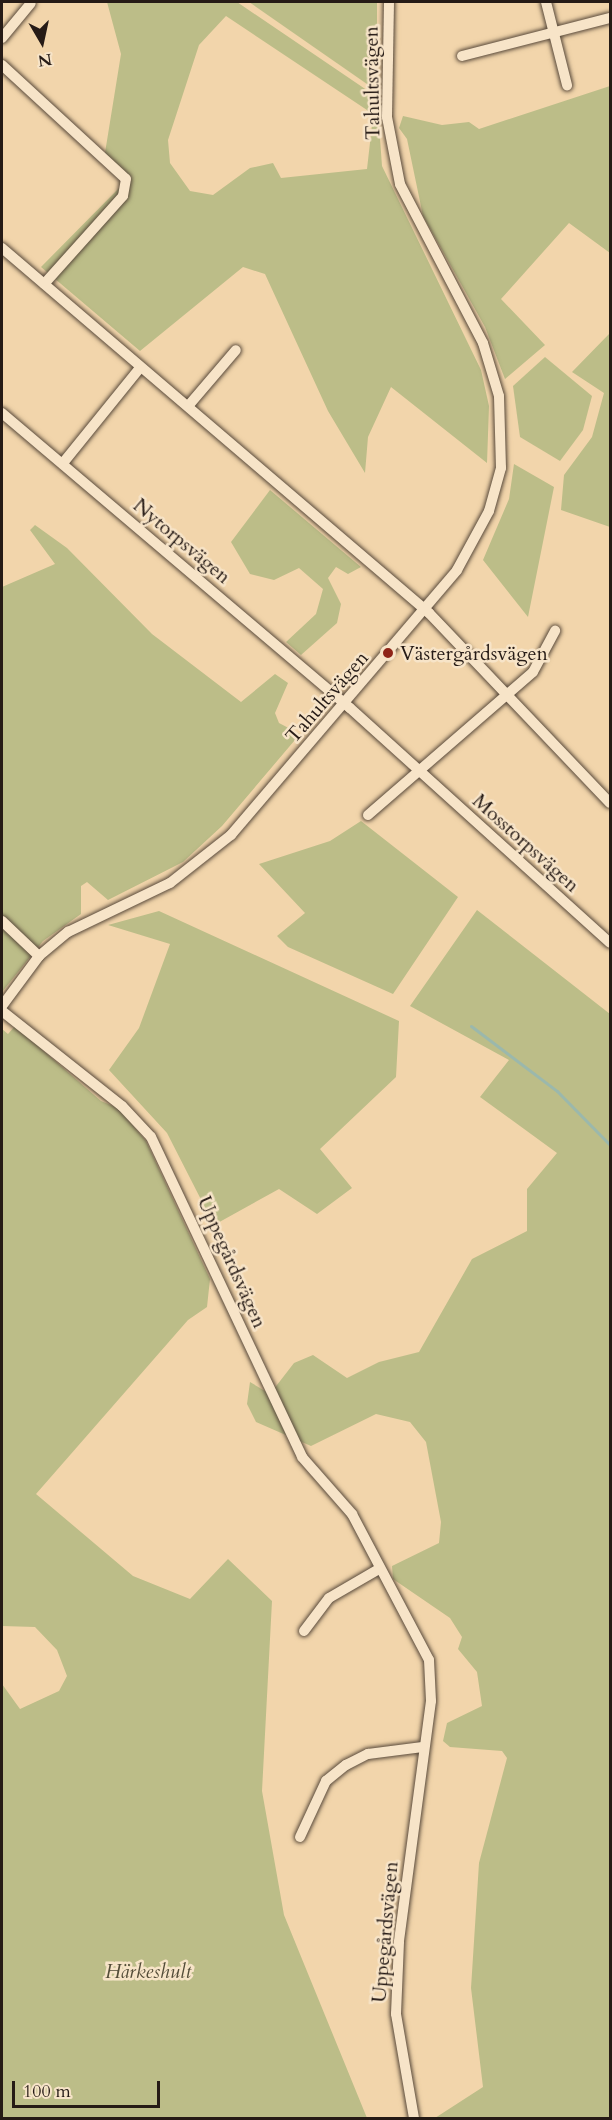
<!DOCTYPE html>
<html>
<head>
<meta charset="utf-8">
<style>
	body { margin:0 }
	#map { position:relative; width:612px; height:2120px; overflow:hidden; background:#f2d5ab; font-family:Cardo,serif }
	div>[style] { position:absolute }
	.green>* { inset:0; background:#bcbd88 }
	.stream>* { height:3px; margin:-1.5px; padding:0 1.5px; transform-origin:1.5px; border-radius:1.5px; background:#9bb8ac }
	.roads { filter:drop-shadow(0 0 2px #594a3b) drop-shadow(0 0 2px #594a3b) }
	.street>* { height:10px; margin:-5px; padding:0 5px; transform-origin:5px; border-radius:5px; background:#f7e4c8 }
	.dots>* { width:16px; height:16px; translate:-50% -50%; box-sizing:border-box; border:3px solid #f7e4c8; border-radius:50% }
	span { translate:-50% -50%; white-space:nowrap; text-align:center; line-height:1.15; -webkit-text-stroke:5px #f7e4c8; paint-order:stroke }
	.street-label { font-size:20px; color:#261b16 }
	.poi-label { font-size:20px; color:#261b16 }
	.left { translate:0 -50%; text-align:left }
	.park-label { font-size:20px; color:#534c38; font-style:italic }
	.frame { position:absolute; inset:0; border:3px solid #261b16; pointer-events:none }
	.north { position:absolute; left:12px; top:12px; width:60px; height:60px; -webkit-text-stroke:4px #f7e4c8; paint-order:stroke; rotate:171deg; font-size:16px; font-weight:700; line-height:24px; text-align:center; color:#261b16 }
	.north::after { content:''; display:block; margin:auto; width:21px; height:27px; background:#261b16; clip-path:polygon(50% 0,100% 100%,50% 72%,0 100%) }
	.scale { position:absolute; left:12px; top:2081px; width:148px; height:27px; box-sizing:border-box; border:3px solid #261b16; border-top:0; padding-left:8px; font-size:18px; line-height:21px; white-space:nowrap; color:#261b16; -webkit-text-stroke:4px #f7e4c8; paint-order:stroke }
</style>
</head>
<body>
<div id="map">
	<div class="green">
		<div style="clip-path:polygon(evenodd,107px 2px,237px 2px,377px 97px,382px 166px,481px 370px,489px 406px,487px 463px,391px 387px,368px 437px,365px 473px,328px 411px,265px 274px,243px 267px,140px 351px,41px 267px,125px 182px,104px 159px,121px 54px,107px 2px,226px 16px,367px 110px,372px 125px,367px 169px,281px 178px,273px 163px,250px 168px,213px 195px,190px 191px,170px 163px,168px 140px,199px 45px,226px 16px)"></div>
		<div style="clip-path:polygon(249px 2px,377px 2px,377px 91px)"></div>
		<div style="clip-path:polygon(610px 86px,610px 253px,569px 223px,501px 299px,545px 345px,505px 379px,485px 327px,423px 216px,407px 139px,399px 128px,403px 116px,442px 125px,469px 122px,479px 129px)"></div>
		<div style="clip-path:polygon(610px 333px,610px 527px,561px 510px,564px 475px,592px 437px,604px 393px,572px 372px)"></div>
		<div style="clip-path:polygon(545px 357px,592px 396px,583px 430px,560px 461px,520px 437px,513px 386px)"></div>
		<div style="clip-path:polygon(514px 464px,554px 487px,528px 617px,483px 560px,509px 499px)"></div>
		<div style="clip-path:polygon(270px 490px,361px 567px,348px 574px,336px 567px,328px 578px,341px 604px,337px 623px,301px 655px,286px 642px,316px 614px,323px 589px,299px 568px,274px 580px,250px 574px,231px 542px)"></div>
		<div style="clip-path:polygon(35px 525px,67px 548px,152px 634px,241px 702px,275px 674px,288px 683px,275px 713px,279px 723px,300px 734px,222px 826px,183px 862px,108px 900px,87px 882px,81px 886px,81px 914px,43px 941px,2px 992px,2px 587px,55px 564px,30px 530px)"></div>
		<div style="clip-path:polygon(361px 821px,458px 897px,393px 994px,288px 947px,277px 936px,305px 913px,259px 864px,330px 841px)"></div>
		<div style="clip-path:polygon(477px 910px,610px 1014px,610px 2118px,435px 2118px,483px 2087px,471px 1988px,479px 1863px,507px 1758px,502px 1751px,450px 1747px,443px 1741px,447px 1723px,482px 1706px,477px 1672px,458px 1649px,462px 1637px,450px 1618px,393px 1579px,392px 1566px,439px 1543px,441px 1522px,426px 1442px,410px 1422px,376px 1414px,311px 1446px,256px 1422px,247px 1404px,250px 1382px,270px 1394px,294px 1363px,313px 1355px,347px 1378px,379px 1362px,419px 1352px,472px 1259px,527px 1231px,527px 1189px,557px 1153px,480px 1097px,509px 1060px,410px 1006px)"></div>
		<div style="clip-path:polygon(159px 911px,399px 1021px,396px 1077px,320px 1149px,352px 1188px,317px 1214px,279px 1189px,214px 1225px,167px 1133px,109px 1070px,139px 1028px,170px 944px,108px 925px)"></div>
		<div style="clip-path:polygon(15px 1026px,101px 1101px,118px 1108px,146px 1141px,210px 1279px,207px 1307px,188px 1320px,36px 1494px,133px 1576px,190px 1599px,228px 1559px,272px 1601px,262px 1791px,284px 1915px,367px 2118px,2px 2118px,2px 1684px,20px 1709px,59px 1691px,67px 1676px,57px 1650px,35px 1627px,2px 1626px,2px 1029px,8px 1034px)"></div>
	</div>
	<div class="stream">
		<div style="left:471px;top:1026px;width:108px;rotate:37.1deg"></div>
		<div style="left:557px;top:1091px;width:76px;rotate:45.5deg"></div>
	</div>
	<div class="roads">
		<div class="street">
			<div style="left:546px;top:2px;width:86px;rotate:75.8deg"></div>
			<div style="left:2px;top:38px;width:45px;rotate:-50.4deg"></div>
			<div style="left:462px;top:56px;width:153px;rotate:-14.4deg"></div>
			<div style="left:2px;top:65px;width:168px;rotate:42.6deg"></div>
			<div style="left:126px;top:179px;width:17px;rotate:100deg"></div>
			<div style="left:123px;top:196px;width:118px;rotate:131.9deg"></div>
			<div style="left:2px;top:248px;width:562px;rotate:40.52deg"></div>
			<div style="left:429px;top:613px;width:262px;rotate:46.4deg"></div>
			<div style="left:189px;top:405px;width:72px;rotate:-49.5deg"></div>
			<div style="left:2px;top:413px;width:456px;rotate:40.3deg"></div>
			<div style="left:350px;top:708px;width:350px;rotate:42.1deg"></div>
			<div style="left:63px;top:463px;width:122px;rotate:-51deg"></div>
			<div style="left:368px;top:815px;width:218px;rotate:-40.9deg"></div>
			<div style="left:533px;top:672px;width:47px;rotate:-61.8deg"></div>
			<div style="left:2px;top:921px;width:51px;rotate:43.4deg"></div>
			<div style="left:2px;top:1006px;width:62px;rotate:-53.5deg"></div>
			<div style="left:39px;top:956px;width:38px;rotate:-40deg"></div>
			<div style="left:68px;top:932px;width:113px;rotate:-25.7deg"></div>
			<div style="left:170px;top:883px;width:78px;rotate:-38.2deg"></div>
			<div style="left:231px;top:835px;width:348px;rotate:-49.5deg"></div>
			<div style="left:457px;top:570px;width:67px;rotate:-61.5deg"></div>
			<div style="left:489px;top:511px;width:45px;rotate:-74.4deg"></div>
			<div style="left:501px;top:468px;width:72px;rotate:-91.6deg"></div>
			<div style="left:499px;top:396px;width:55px;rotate:-106.8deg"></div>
			<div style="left:483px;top:343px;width:179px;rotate:-117.6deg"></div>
			<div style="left:400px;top:184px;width:68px;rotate:-101deg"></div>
			<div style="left:387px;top:117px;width:115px;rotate:-89deg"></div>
			<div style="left:2px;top:1011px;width:153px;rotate:38.4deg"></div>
			<div style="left:122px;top:1106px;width:42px;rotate:46.9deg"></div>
			<div style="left:151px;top:1137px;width:354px;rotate:64.7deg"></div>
			<div style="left:302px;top:1457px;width:76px;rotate:48.7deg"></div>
			<div style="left:352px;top:1514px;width:165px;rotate:62.2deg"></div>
			<div style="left:429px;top:1660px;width:41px;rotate:87.2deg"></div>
			<div style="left:431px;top:1701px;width:243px;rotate:97.6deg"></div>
			<div style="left:399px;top:1942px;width:72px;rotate:92.4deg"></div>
			<div style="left:396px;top:2014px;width:106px;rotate:80.2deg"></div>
			<div style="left:304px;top:1631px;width:41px;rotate:-52.9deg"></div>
			<div style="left:329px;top:1598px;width:58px;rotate:-30.1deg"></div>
			<div style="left:300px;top:1837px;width:62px;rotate:-65.1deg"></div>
			<div style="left:326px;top:1781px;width:26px;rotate:-39deg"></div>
			<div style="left:346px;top:1765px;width:25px;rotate:-27deg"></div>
			<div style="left:368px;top:1754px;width:55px;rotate:-7.3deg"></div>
		</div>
	</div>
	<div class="dots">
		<div style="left:388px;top:653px;background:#8f2418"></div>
	</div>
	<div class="street-label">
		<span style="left:372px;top:83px;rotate:-91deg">Tahultsvägen</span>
		<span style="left:182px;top:541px;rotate:40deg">Nytorpsvägen</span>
		<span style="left:327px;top:697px;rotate:-49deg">Tahultsvägen</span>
		<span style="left:526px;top:843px;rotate:42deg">Mosstorpsvägen</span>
		<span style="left:232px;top:1262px;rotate:66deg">Uppegårdsvägen</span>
		<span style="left:385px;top:1932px;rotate:-85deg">Uppegårdsvägen</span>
	</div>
	<div class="poi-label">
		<span class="left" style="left:400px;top:653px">Västergårdsvägen</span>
	</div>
	<div class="park-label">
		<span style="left:148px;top:1971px">Härkeshult</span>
	</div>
	<div class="frame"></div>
	<div class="north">N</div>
	<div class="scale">100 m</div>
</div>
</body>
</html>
